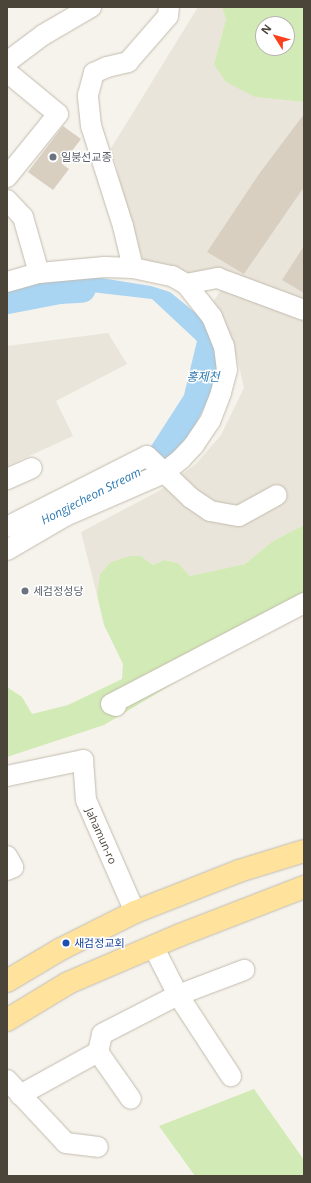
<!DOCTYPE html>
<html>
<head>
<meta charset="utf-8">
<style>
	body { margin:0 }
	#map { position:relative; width:311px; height:1183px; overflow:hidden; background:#f6f3ec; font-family:"Open Sans","Noto Sans KR",sans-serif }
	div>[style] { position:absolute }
	.residential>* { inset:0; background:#eae5da }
	.green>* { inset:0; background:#d2eab5 }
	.water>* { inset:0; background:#a9d4f2 }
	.river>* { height:29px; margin:-14.5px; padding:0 14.5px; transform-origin:14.5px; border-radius:14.5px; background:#a9d4f2 }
	.building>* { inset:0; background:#d8cfc1 }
	.roads { filter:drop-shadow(0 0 1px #c2bbae) drop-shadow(0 0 1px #c2bbae) }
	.minor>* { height:20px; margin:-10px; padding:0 10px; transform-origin:10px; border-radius:10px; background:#fff }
	.major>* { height:22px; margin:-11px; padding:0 11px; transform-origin:11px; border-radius:11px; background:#ffe39c }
	.dots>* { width:11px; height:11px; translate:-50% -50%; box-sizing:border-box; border:2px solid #fff; border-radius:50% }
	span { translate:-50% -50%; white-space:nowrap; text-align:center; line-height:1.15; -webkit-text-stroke:3px #fff; paint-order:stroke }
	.worship-label { font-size:11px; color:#5b616d }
	.left { translate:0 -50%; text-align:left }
	.street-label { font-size:11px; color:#4b4439 }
	.transit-label { font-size:11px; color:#164399 }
	.water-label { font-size:12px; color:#2e7ab2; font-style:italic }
	.frame { position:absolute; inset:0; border:8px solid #4b4439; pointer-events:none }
	.north { position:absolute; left:255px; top:16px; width:40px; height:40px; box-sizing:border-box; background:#fff; border:1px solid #b7b4b0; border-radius:50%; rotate:307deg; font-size:11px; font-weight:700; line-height:16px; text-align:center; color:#4b4439 }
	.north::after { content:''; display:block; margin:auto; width:14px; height:18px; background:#fc3f1d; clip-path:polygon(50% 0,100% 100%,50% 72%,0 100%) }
</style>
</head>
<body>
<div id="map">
	<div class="residential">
		<div style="clip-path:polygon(198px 7px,222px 7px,226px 19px,214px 64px,255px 97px,304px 102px,304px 525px,273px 541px,245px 564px,190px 576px,178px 563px,164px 560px,153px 565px,141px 556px,130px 556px,111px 562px,100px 574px,97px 595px,81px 532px,159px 491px,196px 464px,221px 435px,244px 388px,236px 354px,214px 313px,213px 302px,224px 285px,143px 260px,127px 219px,116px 164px,110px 150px)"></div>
		<div style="clip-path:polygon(108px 333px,127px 364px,56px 401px,73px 436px,7px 466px,7px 346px)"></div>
	</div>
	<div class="green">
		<div style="clip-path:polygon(evenodd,222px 7px,304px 7px,304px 102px,255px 97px,226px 82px,214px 64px,226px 19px,222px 7px,263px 24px,287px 24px,287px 48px,263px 48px,263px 24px)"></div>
		<div style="clip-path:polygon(304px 525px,304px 605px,104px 725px,7px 757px,7px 687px,22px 697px,32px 714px,68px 705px,122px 679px,123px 664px,104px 625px,97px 595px,100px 574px,111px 562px,130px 556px,141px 556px,153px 565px,164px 560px,178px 563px,190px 576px,245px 564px,273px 541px)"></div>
		<div style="clip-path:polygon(254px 1089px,304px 1160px,304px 1176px,195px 1176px,159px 1126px)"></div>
	</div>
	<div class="water">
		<div style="clip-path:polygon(101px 278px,151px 286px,170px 292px,203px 319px,220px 354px,217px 382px,191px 434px,160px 466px,105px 496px,16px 515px,148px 451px,184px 395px,197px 341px,152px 299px,82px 291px,7px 295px,7px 282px,32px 279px)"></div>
	</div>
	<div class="river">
		<div style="left:7px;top:299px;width:53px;rotate:-10.9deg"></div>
		<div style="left:59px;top:289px;width:22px;rotate:-3deg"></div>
	</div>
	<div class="building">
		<div style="clip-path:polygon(304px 114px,304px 187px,244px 274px,207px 252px,259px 174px)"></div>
		<div style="clip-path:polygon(63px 126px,81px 139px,62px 164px,69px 169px,53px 190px,28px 172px)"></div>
		<div style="clip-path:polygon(304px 246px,304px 293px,282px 280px)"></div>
	</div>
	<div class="roads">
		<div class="minor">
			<div style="left:7px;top:62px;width:45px;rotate:-36.9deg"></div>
			<div style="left:43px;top:35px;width:56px;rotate:-30.3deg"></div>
			<div style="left:7px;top:72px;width:66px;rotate:39.5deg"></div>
			<div style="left:58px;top:114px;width:81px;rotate:129deg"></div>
			<div style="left:7px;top:200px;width:23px;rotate:47deg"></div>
			<div style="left:23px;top:217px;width:58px;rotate:74.1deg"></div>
			<div style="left:133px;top:268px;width:43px;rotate:-103.4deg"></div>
			<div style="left:123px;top:226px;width:105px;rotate:-107.7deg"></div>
			<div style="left:91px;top:126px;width:31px;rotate:-96deg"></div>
			<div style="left:88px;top:95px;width:23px;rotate:-75deg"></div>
			<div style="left:94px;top:73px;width:14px;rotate:-25deg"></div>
			<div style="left:107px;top:67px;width:22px;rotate:-13deg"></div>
			<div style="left:128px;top:62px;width:61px;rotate:-49deg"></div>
			<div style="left:168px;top:16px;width:9px;rotate:-84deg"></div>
			<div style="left:7px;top:282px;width:33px;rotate:-16deg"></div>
			<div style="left:39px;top:273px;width:66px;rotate:-5.2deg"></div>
			<div style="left:105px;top:267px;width:28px;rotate:2deg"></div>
			<div style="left:133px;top:268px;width:40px;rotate:12deg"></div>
			<div style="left:172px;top:276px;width:16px;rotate:30deg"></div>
			<div style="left:186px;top:284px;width:42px;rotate:51.8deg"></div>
			<div style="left:212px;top:317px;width:31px;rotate:68deg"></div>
			<div style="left:224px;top:346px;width:24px;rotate:83deg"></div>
			<div style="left:227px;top:370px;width:24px;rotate:105deg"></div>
			<div style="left:221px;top:393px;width:30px;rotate:111deg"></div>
			<div style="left:210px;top:421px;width:29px;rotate:124deg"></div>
			<div style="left:194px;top:445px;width:19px;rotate:133deg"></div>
			<div style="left:181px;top:459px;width:22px;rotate:141deg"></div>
			<div style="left:164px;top:473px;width:108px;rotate:156.5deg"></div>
			<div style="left:65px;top:516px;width:67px;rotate:149.6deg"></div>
			<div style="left:186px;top:284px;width:33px;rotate:-11deg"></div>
			<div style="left:218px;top:278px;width:92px;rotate:20.4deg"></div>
			<div style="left:7px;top:479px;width:27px;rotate:-24deg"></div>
			<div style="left:7px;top:527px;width:157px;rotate:-26.9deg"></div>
			<div style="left:147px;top:456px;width:61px;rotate:43.7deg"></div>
			<div style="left:191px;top:498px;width:23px;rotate:34deg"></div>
			<div style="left:210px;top:511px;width:29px;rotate:10deg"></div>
			<div style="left:239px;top:516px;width:43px;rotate:-28.9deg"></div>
			<div style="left:116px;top:706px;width:5px;rotate:-158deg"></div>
			<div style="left:111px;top:704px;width:218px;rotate:-27.6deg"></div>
			<div style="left:7px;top:776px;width:78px;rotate:-11.9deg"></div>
			<div style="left:83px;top:760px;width:40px;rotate:85.7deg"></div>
			<div style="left:86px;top:800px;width:122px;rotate:66.4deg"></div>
			<div style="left:7px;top:856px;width:13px;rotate:61deg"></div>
			<div style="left:13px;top:867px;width:7px;rotate:153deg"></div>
			<div style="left:153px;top:946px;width:55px;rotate:63deg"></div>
			<div style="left:178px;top:995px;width:97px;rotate:56.8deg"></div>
			<div style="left:98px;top:1052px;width:57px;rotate:54.9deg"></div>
			<div style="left:7px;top:1080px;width:86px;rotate:46.9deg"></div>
			<div style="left:66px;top:1143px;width:32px;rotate:7deg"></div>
			<div style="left:20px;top:1095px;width:89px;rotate:-28.9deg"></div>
			<div style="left:98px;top:1052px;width:18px;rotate:-77deg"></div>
			<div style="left:102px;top:1034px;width:85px;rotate:-27.2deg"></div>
			<div style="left:178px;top:995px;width:71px;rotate:-20.7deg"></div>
		</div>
		<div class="major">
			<div style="left:7px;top:981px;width:63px;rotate:-30.7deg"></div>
			<div style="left:61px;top:949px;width:83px;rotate:-26.6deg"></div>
			<div style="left:135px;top:912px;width:112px;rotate:-21.5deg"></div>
			<div style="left:239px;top:871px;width:68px;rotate:-17.1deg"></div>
			<div style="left:7px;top:1020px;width:71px;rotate:-31.2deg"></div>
			<div style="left:68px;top:983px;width:122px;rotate:-23.2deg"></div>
			<div style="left:180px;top:935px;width:133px;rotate:-21.2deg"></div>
		</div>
	</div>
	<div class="dots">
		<div style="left:53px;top:157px;background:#6b7280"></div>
		<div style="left:25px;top:591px;background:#6b7280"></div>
		<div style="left:66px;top:943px;background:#1a4fb4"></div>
	</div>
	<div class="worship-label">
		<span class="left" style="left:61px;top:157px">일붕선교종</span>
		<span class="left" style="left:33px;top:591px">세검정성당</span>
	</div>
	<div class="street-label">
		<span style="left:101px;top:836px;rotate:66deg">Jahamun-ro</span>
	</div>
	<div class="transit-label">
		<span class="left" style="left:74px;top:943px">새검정교회</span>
	</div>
	<div class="water-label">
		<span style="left:203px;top:377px">홍제천</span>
		<span style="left:91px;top:496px;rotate:-27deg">Hongjecheon Stream</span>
	</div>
	<div class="frame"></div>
	<div class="north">N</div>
</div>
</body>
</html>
